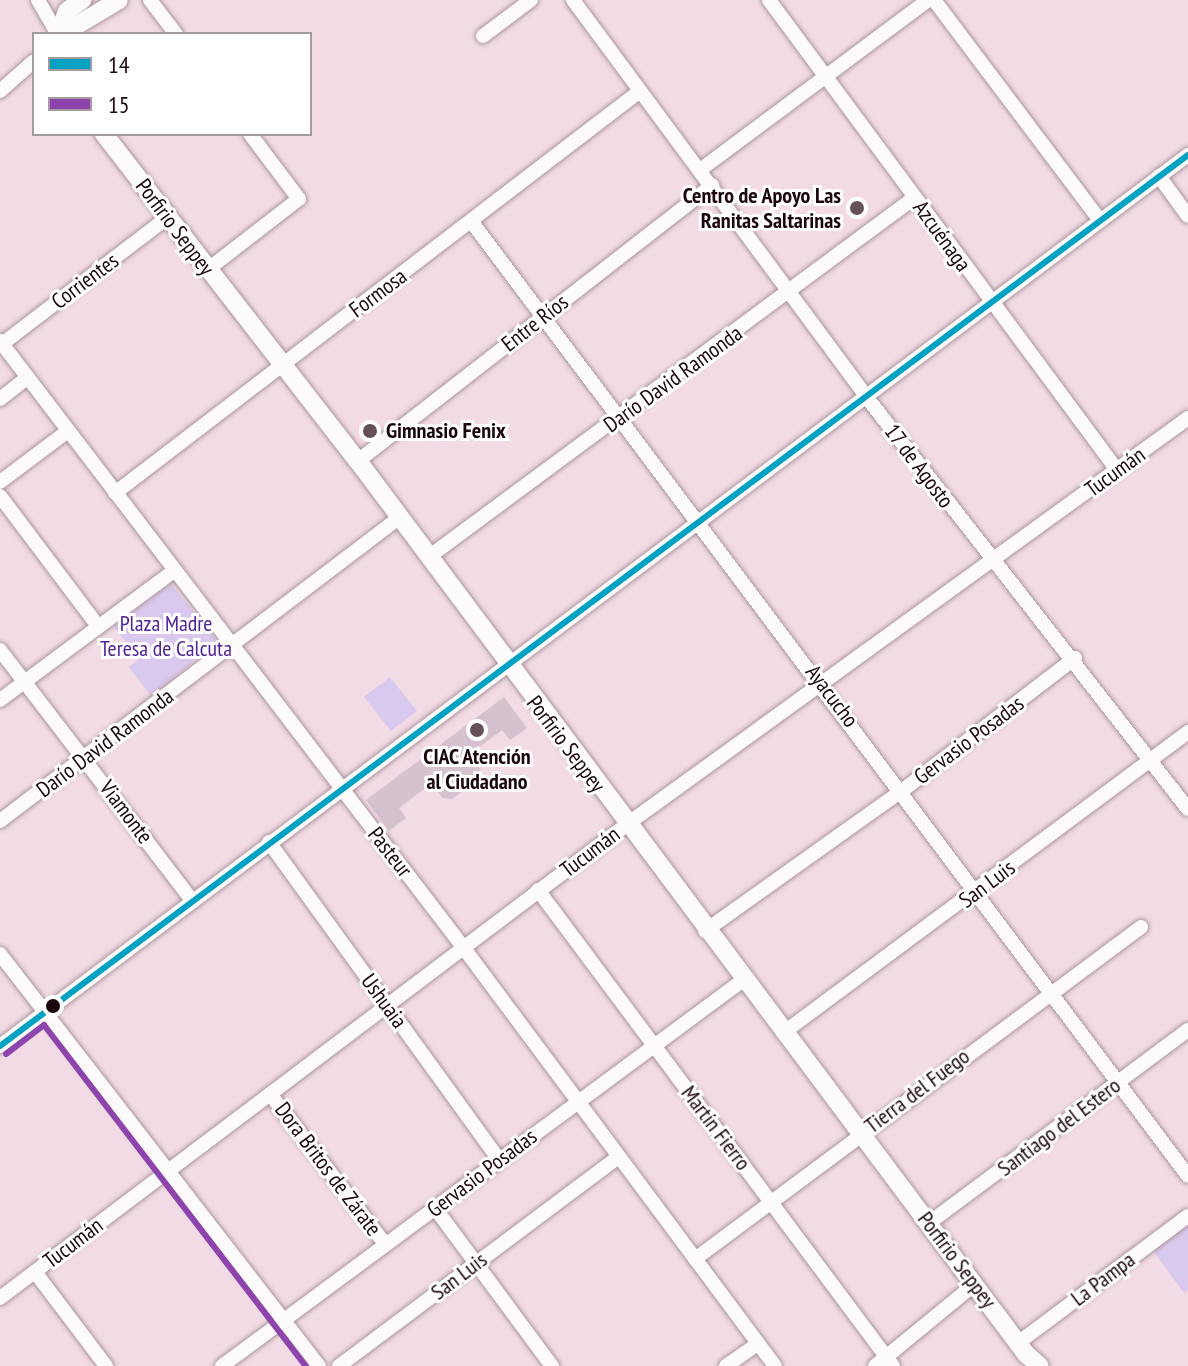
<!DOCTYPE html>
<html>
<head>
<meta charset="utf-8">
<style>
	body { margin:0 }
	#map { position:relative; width:1188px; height:1366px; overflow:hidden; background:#f2dbe4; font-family:"PT Sans Narrow",sans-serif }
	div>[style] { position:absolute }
	.green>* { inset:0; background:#dac9ee }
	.building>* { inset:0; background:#d6c2ce }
	.roads { filter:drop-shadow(0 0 2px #ab969f) drop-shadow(0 0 2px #ab969f) }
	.minor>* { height:14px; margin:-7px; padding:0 7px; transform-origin:7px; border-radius:7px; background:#fdfafb }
	.major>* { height:18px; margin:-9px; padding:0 9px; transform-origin:9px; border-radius:9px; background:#fdfafb }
	.bus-1>* { height:6px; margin:-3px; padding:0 3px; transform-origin:3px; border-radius:3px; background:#01a1c4 }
	.bus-2>* { height:6px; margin:-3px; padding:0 3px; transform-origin:3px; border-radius:3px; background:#8e44ad }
	.dots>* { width:22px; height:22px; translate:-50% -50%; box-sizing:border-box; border:4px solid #fff; border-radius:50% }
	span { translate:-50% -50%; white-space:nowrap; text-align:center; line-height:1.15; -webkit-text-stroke:6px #fff; paint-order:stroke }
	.poi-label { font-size:22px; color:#1b060f; font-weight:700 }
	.right { translate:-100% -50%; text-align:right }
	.left { translate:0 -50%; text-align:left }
	.street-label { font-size:22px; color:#1b060f }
	.park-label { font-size:22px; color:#50239a }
	.legend { position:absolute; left:32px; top:32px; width:280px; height:104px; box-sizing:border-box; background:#fff; border:2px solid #a49b9f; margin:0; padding:10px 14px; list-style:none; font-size:24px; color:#1b060f }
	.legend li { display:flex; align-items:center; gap:16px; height:40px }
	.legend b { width:40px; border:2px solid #a49b9f }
</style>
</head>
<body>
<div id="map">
	<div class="green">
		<div style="clip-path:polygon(171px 584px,218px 642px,151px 696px,129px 667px,139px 659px,113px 626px)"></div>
		<div style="clip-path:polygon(390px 677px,417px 711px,391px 731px,364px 697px)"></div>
		<div style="clip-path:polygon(1188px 1222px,1188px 1290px,1184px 1293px,1151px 1248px)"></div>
	</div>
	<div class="building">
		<div style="clip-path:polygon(504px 697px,527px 728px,510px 740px,502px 730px,469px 755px,481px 770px,479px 780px,452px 799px,442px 798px,432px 783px,399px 808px,406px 818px,389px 831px,366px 800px)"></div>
	</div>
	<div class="roads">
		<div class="minor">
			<div style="left:38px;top:0;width:39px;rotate:60deg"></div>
			<div style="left:150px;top:0;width:43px;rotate:52.6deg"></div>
			<div style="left:573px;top:0;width:496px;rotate:53.5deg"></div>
			<div style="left:868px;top:399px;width:520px;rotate:52.03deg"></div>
			<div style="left:769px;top:0;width:585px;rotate:53.48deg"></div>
			<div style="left:934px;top:0;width:276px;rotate:53deg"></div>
			<div style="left:483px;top:36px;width:60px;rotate:-36.9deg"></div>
			<div style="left:0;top:91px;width:45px;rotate:-41.4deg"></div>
			<div style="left:700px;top:170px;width:284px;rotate:-36.7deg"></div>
			<div style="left:1159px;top:176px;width:49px;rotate:54.1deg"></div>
			<div style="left:471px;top:221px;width:1194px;rotate:53.1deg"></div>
			<div style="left:207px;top:270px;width:116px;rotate:-37.7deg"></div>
			<div style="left:299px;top:199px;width:81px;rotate:-127deg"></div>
			<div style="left:0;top:341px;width:763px;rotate:52.62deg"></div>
			<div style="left:463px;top:947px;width:522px;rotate:53.33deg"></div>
			<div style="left:2px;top:344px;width:209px;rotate:-37.4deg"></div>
			<div style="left:0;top:399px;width:34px;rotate:-38deg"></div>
			<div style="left:358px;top:461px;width:449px;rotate:-37.9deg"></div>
			<div style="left:0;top:482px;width:85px;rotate:-36.9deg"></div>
			<div style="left:115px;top:493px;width:661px;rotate:-37.44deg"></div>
			<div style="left:0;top:496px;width:163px;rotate:53deg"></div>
			<div style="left:430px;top:556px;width:602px;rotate:-36.49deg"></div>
			<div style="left:0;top:650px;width:315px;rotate:52.5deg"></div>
			<div style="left:0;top:700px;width:217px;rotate:-36.6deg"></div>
			<div style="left:0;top:821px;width:502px;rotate:-37.23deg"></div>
			<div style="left:269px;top:842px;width:392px;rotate:54.1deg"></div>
			<div style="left:538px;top:890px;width:594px;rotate:53.28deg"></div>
			<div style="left:705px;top:931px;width:243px;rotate:-35.5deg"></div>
			<div style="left:903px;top:790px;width:217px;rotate:-37.5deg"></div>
			<div style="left:0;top:954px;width:521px;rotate:52.25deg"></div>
			<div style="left:783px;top:1033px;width:505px;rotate:-36.62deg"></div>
			<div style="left:0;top:1046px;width:1485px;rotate:-36.87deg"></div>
			<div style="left:270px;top:1094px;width:190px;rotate:52.5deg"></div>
			<div style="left:435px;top:1208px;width:197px;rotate:53.5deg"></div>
			<div style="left:929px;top:1223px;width:323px;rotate:-36.7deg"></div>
			<div style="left:695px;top:1259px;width:556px;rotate:-36.66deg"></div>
			<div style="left:35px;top:1272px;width:118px;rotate:52.9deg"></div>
			<div style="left:0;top:1298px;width:785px;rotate:-37.07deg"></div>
			<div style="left:626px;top:825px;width:694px;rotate:-35.91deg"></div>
			<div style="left:1018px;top:1343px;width:212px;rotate:-36.8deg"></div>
			<div style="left:222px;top:1366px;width:648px;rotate:-36.53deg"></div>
			<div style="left:339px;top:1366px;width:347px;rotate:-36.8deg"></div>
			<div style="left:726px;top:1366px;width:39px;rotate:-35deg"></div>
			<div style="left:875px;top:1366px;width:129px;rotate:-39.4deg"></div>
		</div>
		<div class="major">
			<div style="left:59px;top:34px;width:24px;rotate:-71deg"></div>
			<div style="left:67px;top:11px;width:19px;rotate:-36deg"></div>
			<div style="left:62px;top:34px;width:66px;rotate:-30.8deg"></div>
			<div style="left:104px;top:134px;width:414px;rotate:52.2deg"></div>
			<div style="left:358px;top:461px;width:1115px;rotate:53.2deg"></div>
			<div style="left:1026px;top:1354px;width:18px;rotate:41deg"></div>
		</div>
	</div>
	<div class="bus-1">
		<div style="left:0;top:1046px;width:1485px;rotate:-36.87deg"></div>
	</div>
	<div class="bus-2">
		<div style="left:6px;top:1054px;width:48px;rotate:-37.3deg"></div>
		<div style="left:44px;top:1025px;width:430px;rotate:52.5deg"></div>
	</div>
	<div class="dots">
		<div style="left:857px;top:208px;background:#66515a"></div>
		<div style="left:370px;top:431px;background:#66515a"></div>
		<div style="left:477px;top:730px;background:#66515a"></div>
		<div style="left:53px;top:1006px;background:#1b060f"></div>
	</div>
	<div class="poi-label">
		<span class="right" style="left:841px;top:208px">Centro de Apoyo Las<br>Ranitas Saltarinas</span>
		<span class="left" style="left:386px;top:431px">Gimnasio Fenix</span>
		<span style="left:477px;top:769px">CIAC Atención<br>al Ciudadano</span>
	</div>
	<div class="street-label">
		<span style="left:175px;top:227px;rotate:53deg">Porfirio Seppey</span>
		<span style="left:942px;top:236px;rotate:54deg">Azcuénaga</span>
		<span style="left:85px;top:281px;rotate:-37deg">Corrientes</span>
		<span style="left:378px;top:293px;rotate:-37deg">Formosa</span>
		<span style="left:535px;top:323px;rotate:-38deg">Entre Ríos</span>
		<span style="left:673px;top:379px;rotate:-36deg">Darío David Ramonda</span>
		<span style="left:919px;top:466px;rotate:53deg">17 de Agosto</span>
		<span style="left:1115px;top:472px;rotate:-36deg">Tucumán</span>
		<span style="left:832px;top:696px;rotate:53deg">Ayacucho</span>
		<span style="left:969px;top:740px;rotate:-37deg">Gervasio Posadas</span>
		<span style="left:105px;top:743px;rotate:-37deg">Darío David Ramonda</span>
		<span style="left:566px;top:744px;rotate:53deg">Porfirio Seppey</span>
		<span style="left:126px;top:812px;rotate:53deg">Viamonte</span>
		<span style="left:390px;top:852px;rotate:52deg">Pasteur</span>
		<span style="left:590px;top:852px;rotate:-37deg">Tucumán</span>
		<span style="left:987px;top:884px;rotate:-37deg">San Luis</span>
		<span style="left:384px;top:1001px;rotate:54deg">Ushuaia</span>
		<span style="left:917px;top:1091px;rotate:-37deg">Tierra del Fuego</span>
		<span style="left:1059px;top:1127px;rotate:-37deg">Santiago del Estero</span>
		<span style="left:716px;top:1128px;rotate:53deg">Martín Fierro</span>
		<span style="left:328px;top:1169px;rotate:53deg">Dora Britos de Zárate</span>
		<span style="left:482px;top:1173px;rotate:-37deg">Gervasio Posadas</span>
		<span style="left:73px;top:1243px;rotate:-37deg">Tucumán</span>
		<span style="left:957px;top:1260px;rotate:53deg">Porfirio Seppey</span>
		<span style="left:459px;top:1276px;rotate:-37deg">San Luis</span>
		<span style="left:1103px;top:1279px;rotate:-37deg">La Pampa</span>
	</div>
	<div class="park-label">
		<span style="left:166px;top:636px">Plaza Madre<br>Teresa de Calcuta</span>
	</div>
	<ul class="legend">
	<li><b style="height:10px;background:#01a1c4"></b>14</li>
	<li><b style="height:10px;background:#8e44ad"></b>15</li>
	</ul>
</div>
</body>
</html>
